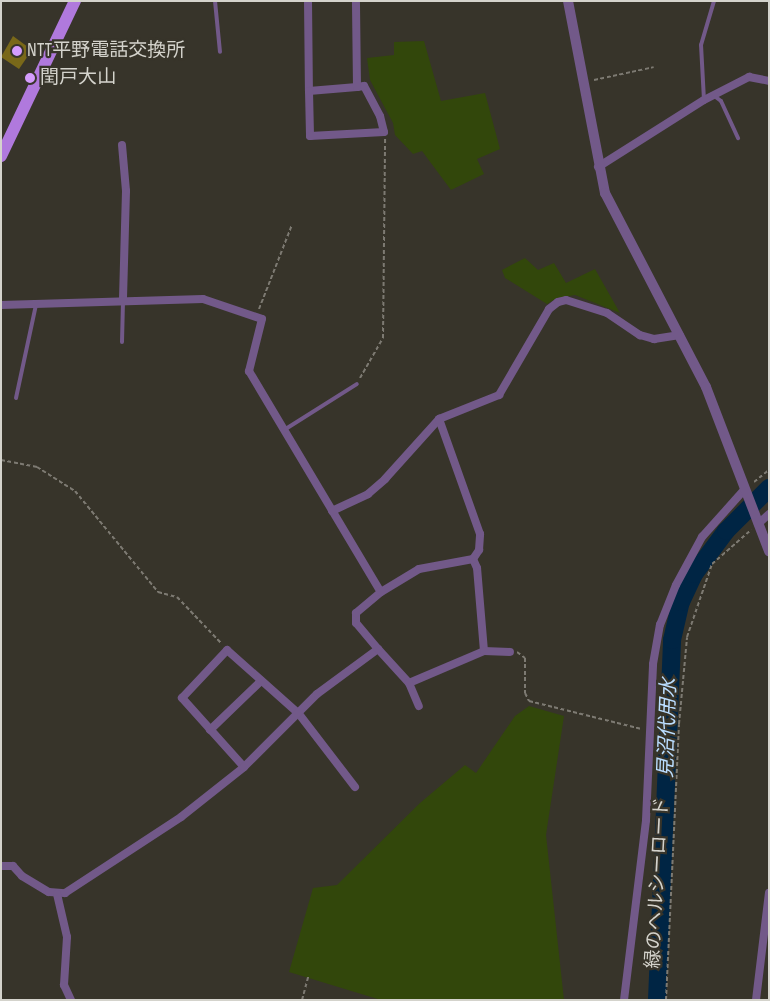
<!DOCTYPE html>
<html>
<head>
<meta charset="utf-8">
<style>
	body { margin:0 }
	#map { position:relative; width:770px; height:1001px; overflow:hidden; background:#37342a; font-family:"Sofia Sans Condensed","Noto Sans JP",sans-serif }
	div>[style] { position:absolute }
	.green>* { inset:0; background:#32470b }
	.river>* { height:18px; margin:-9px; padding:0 9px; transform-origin:9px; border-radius:9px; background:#002544 }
	.building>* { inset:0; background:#796819 }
	.path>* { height:2px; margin-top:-1px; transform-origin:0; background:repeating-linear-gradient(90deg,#7d7a72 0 4px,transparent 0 6.5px) }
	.service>* { height:4px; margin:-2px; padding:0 2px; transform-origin:2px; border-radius:2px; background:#725989 }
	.minor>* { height:8px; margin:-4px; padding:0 4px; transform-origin:4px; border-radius:4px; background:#725989 }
	.tertiary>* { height:10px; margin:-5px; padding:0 5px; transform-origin:5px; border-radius:5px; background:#725989 }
	.primary>* { height:12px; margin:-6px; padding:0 6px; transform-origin:6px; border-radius:6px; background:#b079dd }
	.dots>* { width:14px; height:14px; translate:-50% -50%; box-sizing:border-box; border:2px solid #37342a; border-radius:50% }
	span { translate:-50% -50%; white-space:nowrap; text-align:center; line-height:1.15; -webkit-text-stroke:4.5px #37342a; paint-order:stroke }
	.poi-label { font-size:19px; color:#d4d3cc }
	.left { translate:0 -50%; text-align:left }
	.street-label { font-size:19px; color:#d4d3cc }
	.water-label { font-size:20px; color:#baddff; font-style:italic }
	.frame { position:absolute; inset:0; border:2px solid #d4d3cc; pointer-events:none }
</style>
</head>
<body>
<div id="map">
	<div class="green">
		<div style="clip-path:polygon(424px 41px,441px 101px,485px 93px,500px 149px,477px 159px,484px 174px,451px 190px,422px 151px,413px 154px,395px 135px,393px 123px,370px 80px,367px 58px,394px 55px,394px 42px)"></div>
		<div style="clip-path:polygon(525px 258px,538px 270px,554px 263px,566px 283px,595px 269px,620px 313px,575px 295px,557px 298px,547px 304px,505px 278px,502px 270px)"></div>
		<div style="clip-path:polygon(529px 706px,564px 716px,546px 835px,564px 1000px,381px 1000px,289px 972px,313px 888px,337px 885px,420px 803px,465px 765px,476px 773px,515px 716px)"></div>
	</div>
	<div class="river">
		<div style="left:657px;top:1000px;width:360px;rotate:-87.6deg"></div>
		<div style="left:672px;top:640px;width:39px;rotate:-77deg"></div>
		<div style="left:681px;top:602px;width:31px;rotate:-65deg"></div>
		<div style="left:694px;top:574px;width:54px;rotate:-53.3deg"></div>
		<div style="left:726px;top:531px;width:61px;rotate:-45deg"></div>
	</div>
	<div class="building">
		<div style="clip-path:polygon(13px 36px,32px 50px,19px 69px,1px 57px)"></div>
	</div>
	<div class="path">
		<div style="left:594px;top:80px;width:61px;rotate:-12.2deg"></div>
		<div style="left:259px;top:309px;width:90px;rotate:-68.6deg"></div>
		<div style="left:360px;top:378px;width:46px;rotate:-60.1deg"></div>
		<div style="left:383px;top:338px;width:199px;rotate:-89.4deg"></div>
		<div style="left:1px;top:460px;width:37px;rotate:11deg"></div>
		<div style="left:37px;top:467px;width:45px;rotate:32.3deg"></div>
		<div style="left:75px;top:491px;width:131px;rotate:50.6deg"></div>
		<div style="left:158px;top:592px;width:20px;rotate:15deg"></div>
		<div style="left:177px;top:597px;width:64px;rotate:46.3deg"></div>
		<div style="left:754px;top:482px;width:19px;rotate:-39deg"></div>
		<div style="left:517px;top:652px;width:10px;rotate:37deg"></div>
		<div style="left:525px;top:658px;width:35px;rotate:90deg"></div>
		<div style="left:525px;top:693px;width:9px;rotate:63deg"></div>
		<div style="left:529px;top:701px;width:115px;rotate:14deg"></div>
		<div style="left:302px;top:1000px;width:24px;rotate:-75deg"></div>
		<div style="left:666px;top:1000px;width:276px;rotate:-87.3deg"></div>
		<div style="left:679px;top:724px;width:87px;rotate:-84.7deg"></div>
		<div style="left:687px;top:637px;width:77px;rotate:-71.1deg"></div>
		<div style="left:712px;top:564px;width:52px;rotate:-41.1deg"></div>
	</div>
	<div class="service">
		<div style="left:215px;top:1px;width:51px;rotate:84.4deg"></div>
		<div style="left:713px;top:95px;width:10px;rotate:37deg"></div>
		<div style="left:721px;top:101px;width:41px;rotate:65.3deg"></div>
		<div style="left:704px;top:100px;width:55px;rotate:-93.1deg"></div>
		<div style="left:701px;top:45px;width:46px;rotate:-73.5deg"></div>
		<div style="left:122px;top:342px;width:40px;rotate:-88.6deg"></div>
		<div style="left:16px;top:398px;width:95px;rotate:-77.9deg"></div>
		<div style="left:284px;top:430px;width:86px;rotate:-32.2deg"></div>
	</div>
	<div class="minor">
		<div style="left:308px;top:1px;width:90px;rotate:89.4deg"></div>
		<div style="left:309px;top:91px;width:48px;rotate:-4.8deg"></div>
		<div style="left:309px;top:91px;width:45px;rotate:88.7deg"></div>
		<div style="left:310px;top:136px;width:74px;rotate:-3.1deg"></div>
		<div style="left:384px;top:132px;width:16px;rotate:-104deg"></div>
		<div style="left:380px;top:116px;width:34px;rotate:-118deg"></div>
		<div style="left:364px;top:86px;width:7px;rotate:172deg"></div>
		<div style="left:357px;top:87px;width:86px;rotate:-90.7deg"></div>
		<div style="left:122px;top:145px;width:46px;rotate:85deg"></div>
		<div style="left:126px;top:191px;width:109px;rotate:91.6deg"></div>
		<div style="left:598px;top:167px;width:125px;rotate:-32.3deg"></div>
		<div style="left:704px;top:100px;width:51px;rotate:-27.1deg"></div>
		<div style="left:749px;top:77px;width:20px;rotate:11deg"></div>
		<div style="left:1px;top:305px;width:202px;rotate:-1.7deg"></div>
		<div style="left:203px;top:299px;width:62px;rotate:18.7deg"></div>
		<div style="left:262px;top:319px;width:54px;rotate:104deg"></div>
		<div style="left:249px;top:371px;width:257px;rotate:59.2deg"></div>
		<div style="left:332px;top:511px;width:40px;rotate:-25deg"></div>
		<div style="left:368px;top:494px;width:23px;rotate:-41deg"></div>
		<div style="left:385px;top:479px;width:81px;rotate:-48deg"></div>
		<div style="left:439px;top:419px;width:65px;rotate:-21.8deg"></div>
		<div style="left:499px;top:395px;width:99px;rotate:-59.8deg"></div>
		<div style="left:549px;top:309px;width:11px;rotate:-38deg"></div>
		<div style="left:558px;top:302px;width:8px;rotate:-14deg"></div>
		<div style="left:566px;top:300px;width:43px;rotate:17.6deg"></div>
		<div style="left:607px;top:313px;width:40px;rotate:34deg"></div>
		<div style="left:640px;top:335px;width:15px;rotate:16deg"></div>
		<div style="left:654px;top:339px;width:26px;rotate:-9deg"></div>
		<div style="left:758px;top:524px;width:15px;rotate:-42deg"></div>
		<div style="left:378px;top:649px;width:46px;rotate:47.6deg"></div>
		<div style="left:409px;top:683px;width:82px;rotate:-23.1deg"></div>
		<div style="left:484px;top:651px;width:83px;rotate:-94.8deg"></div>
		<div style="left:477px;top:568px;width:10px;rotate:-114deg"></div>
		<div style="left:473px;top:559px;width:11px;rotate:-56deg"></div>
		<div style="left:479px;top:550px;width:16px;rotate:-86deg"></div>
		<div style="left:480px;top:534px;width:122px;rotate:-109.6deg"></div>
		<div style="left:484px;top:651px;width:26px;rotate:2deg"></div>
		<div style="left:409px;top:683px;width:25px;rotate:67deg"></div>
		<div style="left:210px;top:730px;width:71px;rotate:-43.9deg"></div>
		<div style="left:244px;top:767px;width:93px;rotate:-131.9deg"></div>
		<div style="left:182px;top:698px;width:66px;rotate:-46.8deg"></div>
		<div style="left:227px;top:650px;width:96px;rotate:41.6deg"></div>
		<div style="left:299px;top:714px;width:92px;rotate:52.5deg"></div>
		<div style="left:1px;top:866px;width:12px"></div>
		<div style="left:13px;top:866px;width:13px;rotate:48deg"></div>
		<div style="left:22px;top:876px;width:31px;rotate:31deg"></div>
		<div style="left:49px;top:892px;width:16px;rotate:4deg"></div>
		<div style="left:65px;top:893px;width:139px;rotate:-33.2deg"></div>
		<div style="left:181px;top:817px;width:80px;rotate:-38.4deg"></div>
		<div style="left:244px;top:767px;width:103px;rotate:-45deg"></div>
		<div style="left:317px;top:694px;width:76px;rotate:-36.4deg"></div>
		<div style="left:378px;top:649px;width:34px;rotate:-130deg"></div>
		<div style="left:356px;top:623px;width:10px;rotate:-90deg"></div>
		<div style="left:356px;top:613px;width:33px;rotate:-40deg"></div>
		<div style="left:381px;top:592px;width:44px;rotate:-31.2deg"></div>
		<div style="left:419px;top:569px;width:55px;rotate:-10.5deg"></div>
		<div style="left:57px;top:894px;width:44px;rotate:76.9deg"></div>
		<div style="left:67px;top:937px;width:48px;rotate:93.6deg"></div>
		<div style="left:64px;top:985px;width:17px;rotate:65deg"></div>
		<div style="left:624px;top:1000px;width:181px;rotate:-83deg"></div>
		<div style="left:646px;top:820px;width:156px;rotate:-87.4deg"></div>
		<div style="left:653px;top:664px;width:40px;rotate:-80deg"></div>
		<div style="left:660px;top:625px;width:43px;rotate:-68.2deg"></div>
		<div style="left:676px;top:585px;width:55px;rotate:-61.6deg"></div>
		<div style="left:702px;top:537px;width:63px;rotate:-48.2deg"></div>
		<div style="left:756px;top:1000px;width:108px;rotate:-83.1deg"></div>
	</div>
	<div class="tertiary">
		<div style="left:568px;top:1px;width:196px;rotate:79.1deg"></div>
		<div style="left:605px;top:193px;width:219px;rotate:62.5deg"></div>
		<div style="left:706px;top:387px;width:176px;rotate:69deg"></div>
	</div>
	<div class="primary">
		<div style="left:1px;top:156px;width:172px;rotate:-64.5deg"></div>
	</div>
	<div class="dots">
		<div style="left:17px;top:51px;background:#d49cfc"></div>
		<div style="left:30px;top:78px;background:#d49cfc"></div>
	</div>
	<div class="poi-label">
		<span class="left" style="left:27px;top:51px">NTT平野電話交換所</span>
		<span class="left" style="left:40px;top:78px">閏戸大山</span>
	</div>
	<div class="street-label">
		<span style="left:658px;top:883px;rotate:-87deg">緑のヘルシーロード</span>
	</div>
	<div class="water-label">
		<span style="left:668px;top:728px;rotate:-88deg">見沼代用水</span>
	</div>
	<div class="frame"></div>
</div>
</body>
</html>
